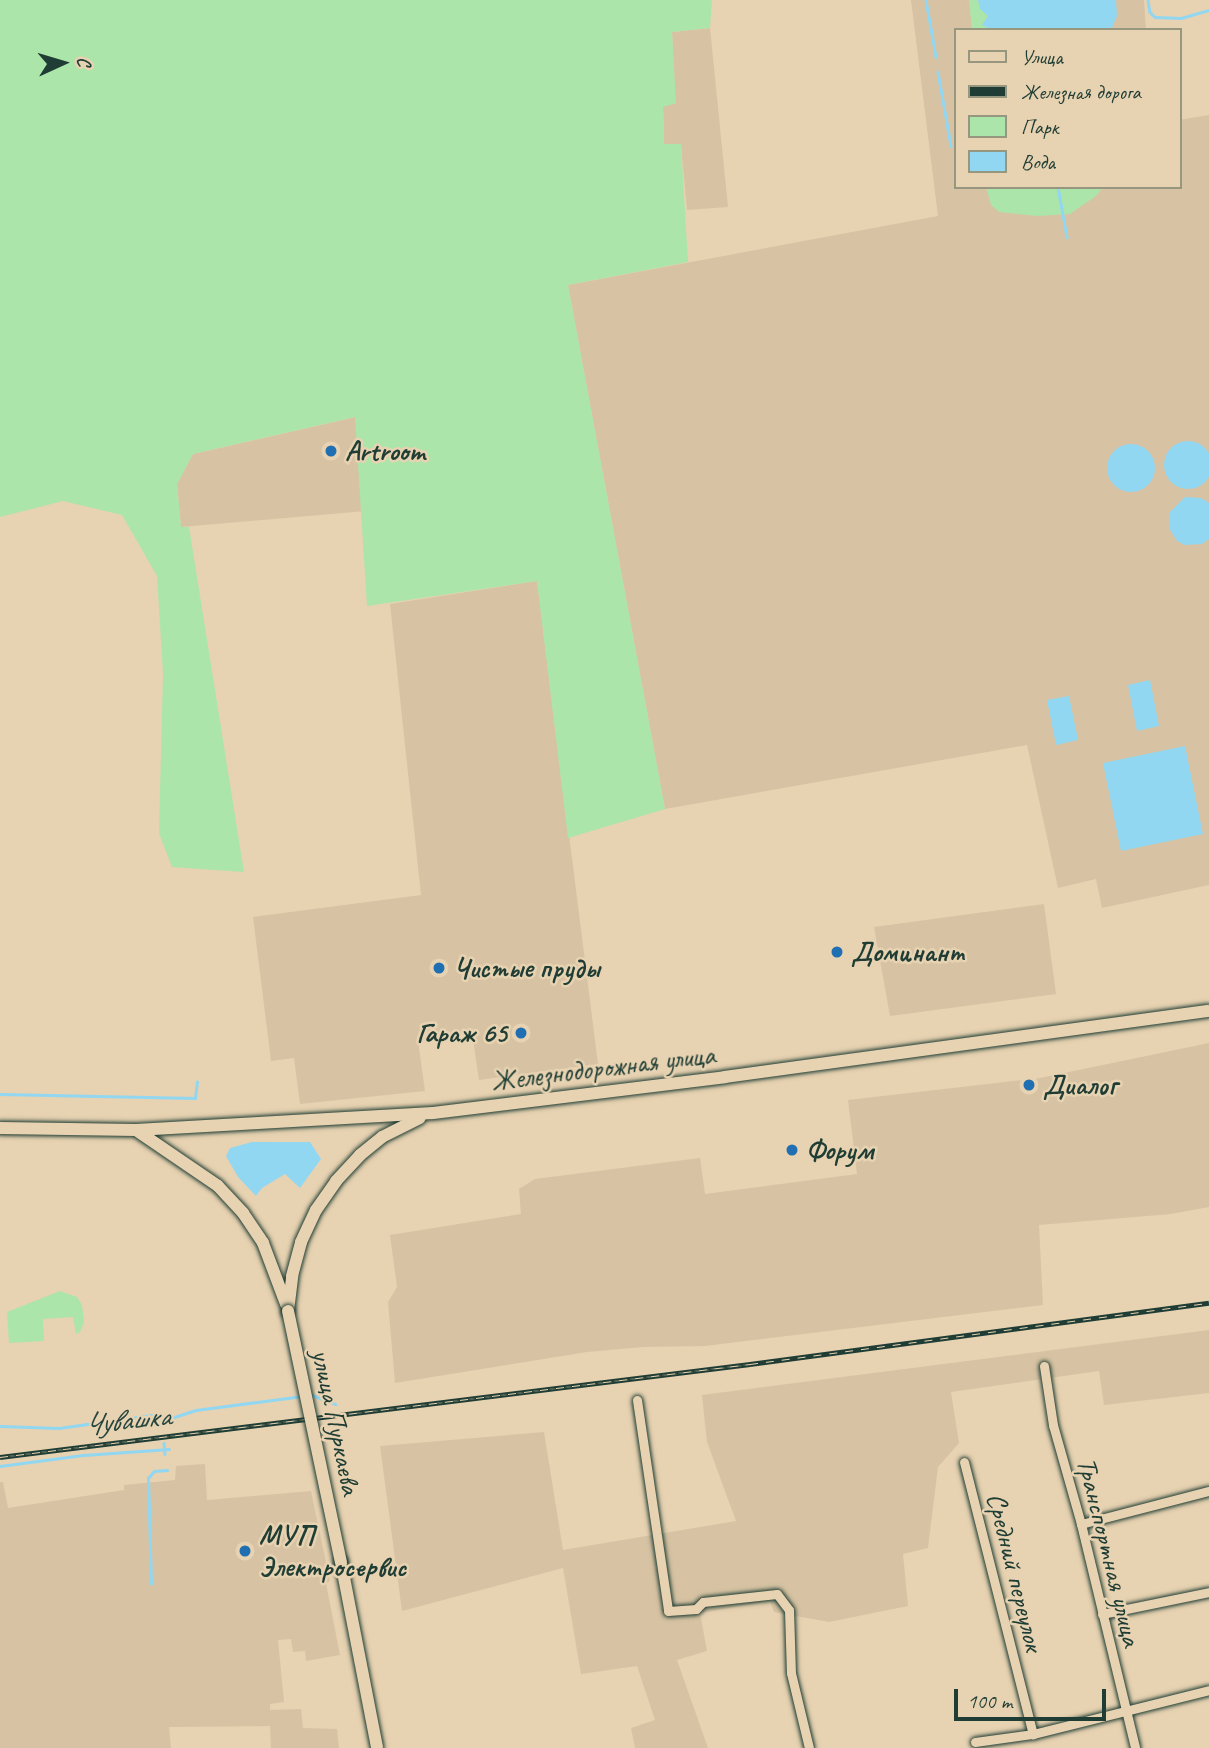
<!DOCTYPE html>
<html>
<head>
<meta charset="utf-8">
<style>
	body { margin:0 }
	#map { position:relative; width:1209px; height:1748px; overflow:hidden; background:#e7d2b1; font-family:Caveat,sans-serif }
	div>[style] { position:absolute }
	.built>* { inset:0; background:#d7c3a3 }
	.green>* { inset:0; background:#abe5a9 }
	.water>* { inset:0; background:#91d7f2 }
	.round { border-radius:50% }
	.stream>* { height:2.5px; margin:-1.25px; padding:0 1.25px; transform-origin:1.25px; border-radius:1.25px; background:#91d7f2 }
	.roads { filter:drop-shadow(0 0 2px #1f3d34) drop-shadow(0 0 2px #1f3d34) }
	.minor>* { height:9px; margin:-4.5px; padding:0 4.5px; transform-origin:4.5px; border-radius:4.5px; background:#e7d2b1 }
	.secondary>* { height:12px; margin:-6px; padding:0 6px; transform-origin:6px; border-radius:6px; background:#e7d2b1 }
	.rail>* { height:5px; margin-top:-2.5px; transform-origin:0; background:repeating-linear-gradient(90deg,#e7d2b1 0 8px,#1f3d34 0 16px); box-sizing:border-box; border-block:2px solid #1f3d34 }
	.bridges { filter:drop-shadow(0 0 2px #1f3d34) drop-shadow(0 0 2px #1f3d34) }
	.secondary-bridge>* { height:12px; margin:-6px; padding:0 6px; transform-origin:6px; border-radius:6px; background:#e7d2b1 }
	.dots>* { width:19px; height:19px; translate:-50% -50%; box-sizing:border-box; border:4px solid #e7d2b1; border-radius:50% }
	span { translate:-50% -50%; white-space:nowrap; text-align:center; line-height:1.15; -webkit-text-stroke:5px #e7d2b1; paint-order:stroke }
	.poi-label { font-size:28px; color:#1f3d34; font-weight:700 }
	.left { translate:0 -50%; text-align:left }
	.right { translate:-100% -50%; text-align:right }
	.street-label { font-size:28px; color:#1f3d34 }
	.water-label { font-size:30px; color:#25453e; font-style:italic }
	.legend { position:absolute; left:954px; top:28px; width:228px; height:161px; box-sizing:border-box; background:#e7d2b1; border:2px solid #97967f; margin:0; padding:9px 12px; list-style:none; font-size:21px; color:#1f3d34 }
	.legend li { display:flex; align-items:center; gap:14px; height:35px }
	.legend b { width:35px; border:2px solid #97967f }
	.north { position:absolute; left:28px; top:28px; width:70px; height:70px; -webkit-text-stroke:5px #e7d2b1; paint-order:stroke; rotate:86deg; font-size:19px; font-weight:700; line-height:28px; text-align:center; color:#1f3d34 }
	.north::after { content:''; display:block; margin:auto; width:24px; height:32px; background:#1f3d34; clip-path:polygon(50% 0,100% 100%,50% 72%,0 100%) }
	.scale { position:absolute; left:954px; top:1689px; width:152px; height:32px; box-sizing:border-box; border:4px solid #1f3d34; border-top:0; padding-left:9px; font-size:21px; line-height:24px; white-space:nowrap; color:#1f3d34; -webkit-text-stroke:5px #e7d2b1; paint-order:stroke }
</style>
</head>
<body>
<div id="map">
	<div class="built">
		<div style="clip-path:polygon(911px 0,1144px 0,1146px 30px,955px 30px,955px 187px,1179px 187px,1179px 120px,1209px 115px,1209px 885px,1102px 908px,1096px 879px,1058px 888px,1027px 745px,665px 809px,568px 285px,938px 216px)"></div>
		<div style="clip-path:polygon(710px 28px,728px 207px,687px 210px,681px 145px,664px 145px,663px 106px,675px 103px,672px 32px)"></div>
		<div style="clip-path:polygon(356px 417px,366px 511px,181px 527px,177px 484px,193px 454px)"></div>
		<div style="clip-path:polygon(537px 581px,598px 1064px,479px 1080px,472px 1033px,418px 1041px,425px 1091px,300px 1104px,294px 1058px,271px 1061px,253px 917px,421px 895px,390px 604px)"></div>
		<div style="clip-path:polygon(1044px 904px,1056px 994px,890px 1016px,874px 927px)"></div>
		<div style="clip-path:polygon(1209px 1043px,1209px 1207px,1171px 1214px,1039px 1225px,1043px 1305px,705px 1346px,643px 1347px,587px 1352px,395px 1383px,388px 1302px,397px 1287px,390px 1235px,521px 1214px,519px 1189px,535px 1179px,700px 1158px,705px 1194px,857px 1174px,848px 1100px,1040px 1078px)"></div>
		<div style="clip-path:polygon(1209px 1330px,1209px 1393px,1104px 1405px,1099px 1371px,951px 1392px,959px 1443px,938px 1467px,928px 1548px,903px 1554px,908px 1606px,829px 1622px,774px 1612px,770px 1601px,700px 1613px,707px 1651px,677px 1660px,708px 1748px,635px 1748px,631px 1728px,655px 1720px,637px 1666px,581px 1674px,563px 1568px,402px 1611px,380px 1446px,544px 1432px,563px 1550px,736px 1521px,707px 1442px,702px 1395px)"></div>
		<div style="clip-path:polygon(205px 1464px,207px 1500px,311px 1491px,330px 1581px,326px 1583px,340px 1655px,306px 1661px,305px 1651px,293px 1652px,291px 1639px,278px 1640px,284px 1702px,270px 1704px,270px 1710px,301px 1709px,303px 1728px,337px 1729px,339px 1748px,271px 1748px,270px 1726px,169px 1727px,171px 1748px,0 1748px,0 1482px,3px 1482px,8px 1508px,124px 1490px,124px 1485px,175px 1480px,176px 1466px)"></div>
	</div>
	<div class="green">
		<div style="clip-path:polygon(0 0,712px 0,710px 28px,672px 32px,676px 103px,663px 107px,664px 144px,681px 144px,688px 262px,568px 285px,665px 809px,568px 838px,537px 581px,367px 606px,355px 417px,193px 454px,177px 484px,181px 527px,189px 527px,244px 872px,172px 867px,159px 833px,163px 673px,157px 576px,122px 515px,63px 501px,0 517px)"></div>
		<div style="clip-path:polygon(969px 0,978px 0,981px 9px,988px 16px,983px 25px,993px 30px,972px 30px)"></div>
		<div style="clip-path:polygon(986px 187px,1103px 187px,1096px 196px,1070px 214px,1037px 216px,999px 212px,991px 205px)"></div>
		<div style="clip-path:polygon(60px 1291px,77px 1297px,82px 1305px,84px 1322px,80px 1332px,76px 1334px,73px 1317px,43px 1319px,44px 1341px,9px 1343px,7px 1312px)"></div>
	</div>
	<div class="water">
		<div style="clip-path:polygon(978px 0,1116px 0,1117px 16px,1111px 30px,993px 30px,982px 25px,988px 16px,980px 9px)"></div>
		<div class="round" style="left:1164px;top:441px;width:48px;height:48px"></div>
		<div class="round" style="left:1107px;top:444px;width:48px;height:48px"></div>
		<div style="clip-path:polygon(1185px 497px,1201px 498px,1209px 503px,1209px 539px,1202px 544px,1185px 545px,1177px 541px,1169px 528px,1169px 513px)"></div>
		<div style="clip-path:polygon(1150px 680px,1159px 726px,1137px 731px,1128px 685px)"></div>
		<div style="clip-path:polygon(1069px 696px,1078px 740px,1056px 745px,1047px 700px)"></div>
		<div style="clip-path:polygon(1185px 746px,1203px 834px,1121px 851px,1103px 763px)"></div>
		<div style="clip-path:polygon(252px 1142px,310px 1142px,321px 1159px,300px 1188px,285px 1174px,262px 1188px,256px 1196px,238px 1177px,226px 1156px,230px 1148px)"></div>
	</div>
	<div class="stream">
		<div style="left:926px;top:0;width:58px;rotate:80deg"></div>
		<div style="left:1148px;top:0;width:12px;rotate:81deg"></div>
		<div style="left:1150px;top:12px;width:7px;rotate:45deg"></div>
		<div style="left:1155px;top:17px;width:26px;rotate:2deg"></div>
		<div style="left:1181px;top:18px;width:29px;rotate:-16deg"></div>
		<div style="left:938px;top:72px;width:75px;rotate:80deg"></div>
		<div style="left:1058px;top:187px;width:51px;rotate:79.8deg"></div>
		<div style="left:0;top:1094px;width:195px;rotate:1.2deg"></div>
		<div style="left:195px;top:1098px;width:16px;rotate:-83deg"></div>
		<div style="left:312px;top:1395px;width:25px;rotate:21deg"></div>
		<div style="left:0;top:1426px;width:59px;rotate:1.9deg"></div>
		<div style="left:59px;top:1428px;width:93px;rotate:-8deg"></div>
		<div style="left:151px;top:1415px;width:13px;rotate:29deg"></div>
		<div style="left:162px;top:1421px;width:36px;rotate:-18deg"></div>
		<div style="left:196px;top:1410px;width:107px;rotate:-7.5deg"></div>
		<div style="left:164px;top:1443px;width:11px;rotate:85deg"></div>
		<div style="left:0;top:1466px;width:85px;rotate:-7.5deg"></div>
		<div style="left:84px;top:1455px;width:85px;rotate:-4deg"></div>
		<div style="left:151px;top:1584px;width:106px;rotate:-91.6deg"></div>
		<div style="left:148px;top:1478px;width:9px;rotate:-49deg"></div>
		<div style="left:154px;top:1471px;width:13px;rotate:-4deg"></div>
	</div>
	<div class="roads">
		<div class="minor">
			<div style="left:1044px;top:1366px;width:60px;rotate:81.3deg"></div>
			<div style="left:1053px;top:1425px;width:103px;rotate:74.2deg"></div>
			<div style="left:1081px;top:1524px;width:230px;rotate:76.4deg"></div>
			<div style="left:637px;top:1400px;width:213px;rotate:81.6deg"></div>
			<div style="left:668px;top:1611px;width:28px;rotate:-4deg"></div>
			<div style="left:696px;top:1609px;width:10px;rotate:-45deg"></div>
			<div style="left:703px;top:1602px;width:74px;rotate:-6.2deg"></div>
			<div style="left:777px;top:1594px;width:20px;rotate:53deg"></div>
			<div style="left:789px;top:1610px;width:63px;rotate:88.2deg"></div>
			<div style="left:791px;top:1673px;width:77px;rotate:76.5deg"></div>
			<div style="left:964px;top:1462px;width:281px;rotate:75.8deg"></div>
			<div style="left:1081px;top:1524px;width:132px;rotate:-14.5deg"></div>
			<div style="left:1102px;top:1614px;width:109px;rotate:-11.6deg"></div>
			<div style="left:975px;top:1742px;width:59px;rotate:-7.9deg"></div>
			<div style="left:1033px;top:1734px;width:181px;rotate:-14deg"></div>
		</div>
		<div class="secondary">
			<div style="left:0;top:1128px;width:136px;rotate:0.8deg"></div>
			<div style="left:136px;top:1130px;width:297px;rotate:-3.3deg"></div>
			<div style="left:433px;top:1113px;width:294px;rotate:-7deg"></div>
			<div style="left:725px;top:1077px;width:488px;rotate:-7.8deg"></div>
			<div style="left:136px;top:1130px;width:99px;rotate:34.3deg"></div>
			<div style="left:218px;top:1186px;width:37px;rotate:47deg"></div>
			<div style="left:243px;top:1213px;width:36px;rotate:56deg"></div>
			<div style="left:263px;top:1243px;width:65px;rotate:69.3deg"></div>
			<div style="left:288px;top:1311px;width:35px;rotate:-83deg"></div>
			<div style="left:292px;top:1276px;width:35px;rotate:-75deg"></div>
			<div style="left:301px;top:1242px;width:35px;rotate:-65deg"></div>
			<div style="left:316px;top:1210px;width:35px;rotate:-55deg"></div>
			<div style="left:336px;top:1181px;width:35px;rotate:-47deg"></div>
			<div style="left:360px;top:1155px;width:28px;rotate:-39deg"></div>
			<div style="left:382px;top:1137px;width:42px;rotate:-26.6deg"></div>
			<div style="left:341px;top:1562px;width:189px;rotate:79deg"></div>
		</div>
	</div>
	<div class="rail">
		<div style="left:0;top:1457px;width:756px;rotate:-7.07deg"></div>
		<div style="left:750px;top:1364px;width:463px;rotate:-7.6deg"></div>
	</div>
	<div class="bridges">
		<div class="secondary-bridge">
			<div style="left:288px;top:1311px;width:257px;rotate:78.1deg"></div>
		</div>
	</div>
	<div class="dots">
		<div style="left:331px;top:451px;background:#1f6fb2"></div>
		<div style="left:837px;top:952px;background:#1f6fb2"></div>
		<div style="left:439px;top:968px;background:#1f6fb2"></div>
		<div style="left:521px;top:1033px;background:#1f6fb2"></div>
		<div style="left:1029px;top:1085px;background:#1f6fb2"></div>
		<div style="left:792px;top:1150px;background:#1f6fb2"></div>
		<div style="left:245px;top:1551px;background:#1f6fb2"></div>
	</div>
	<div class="poi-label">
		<span class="left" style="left:345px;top:451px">Artroom</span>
		<span class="left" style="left:851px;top:952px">Доминант</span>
		<span class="left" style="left:453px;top:968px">Чистые пруды</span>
		<span class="right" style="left:507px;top:1033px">Гараж 65</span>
		<span class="left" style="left:1043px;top:1085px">Диалог</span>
		<span class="left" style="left:806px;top:1150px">Форум</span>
		<span class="left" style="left:259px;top:1551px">МУП<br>Электросервис</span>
	</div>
	<div class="street-label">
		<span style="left:603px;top:1068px;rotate:-7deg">Железнодорожная улица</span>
		<span style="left:336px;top:1422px;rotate:78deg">улица Пуркаева</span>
		<span style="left:1109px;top:1552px;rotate:76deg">Транспортная улица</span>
		<span style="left:1015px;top:1572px;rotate:76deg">Средний переулок</span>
	</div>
	<div class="water-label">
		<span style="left:127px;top:1420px;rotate:-6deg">Чувашка</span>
	</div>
	<ul class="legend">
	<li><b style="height:9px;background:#e7d2b1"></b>Улица</li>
	<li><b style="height:9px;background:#1f3d34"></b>Железная дорога</li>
	<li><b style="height:19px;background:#abe5a9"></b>Парк</li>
	<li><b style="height:19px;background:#91d7f2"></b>Вода</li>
	</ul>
	<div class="north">С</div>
	<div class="scale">100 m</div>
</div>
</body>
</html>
